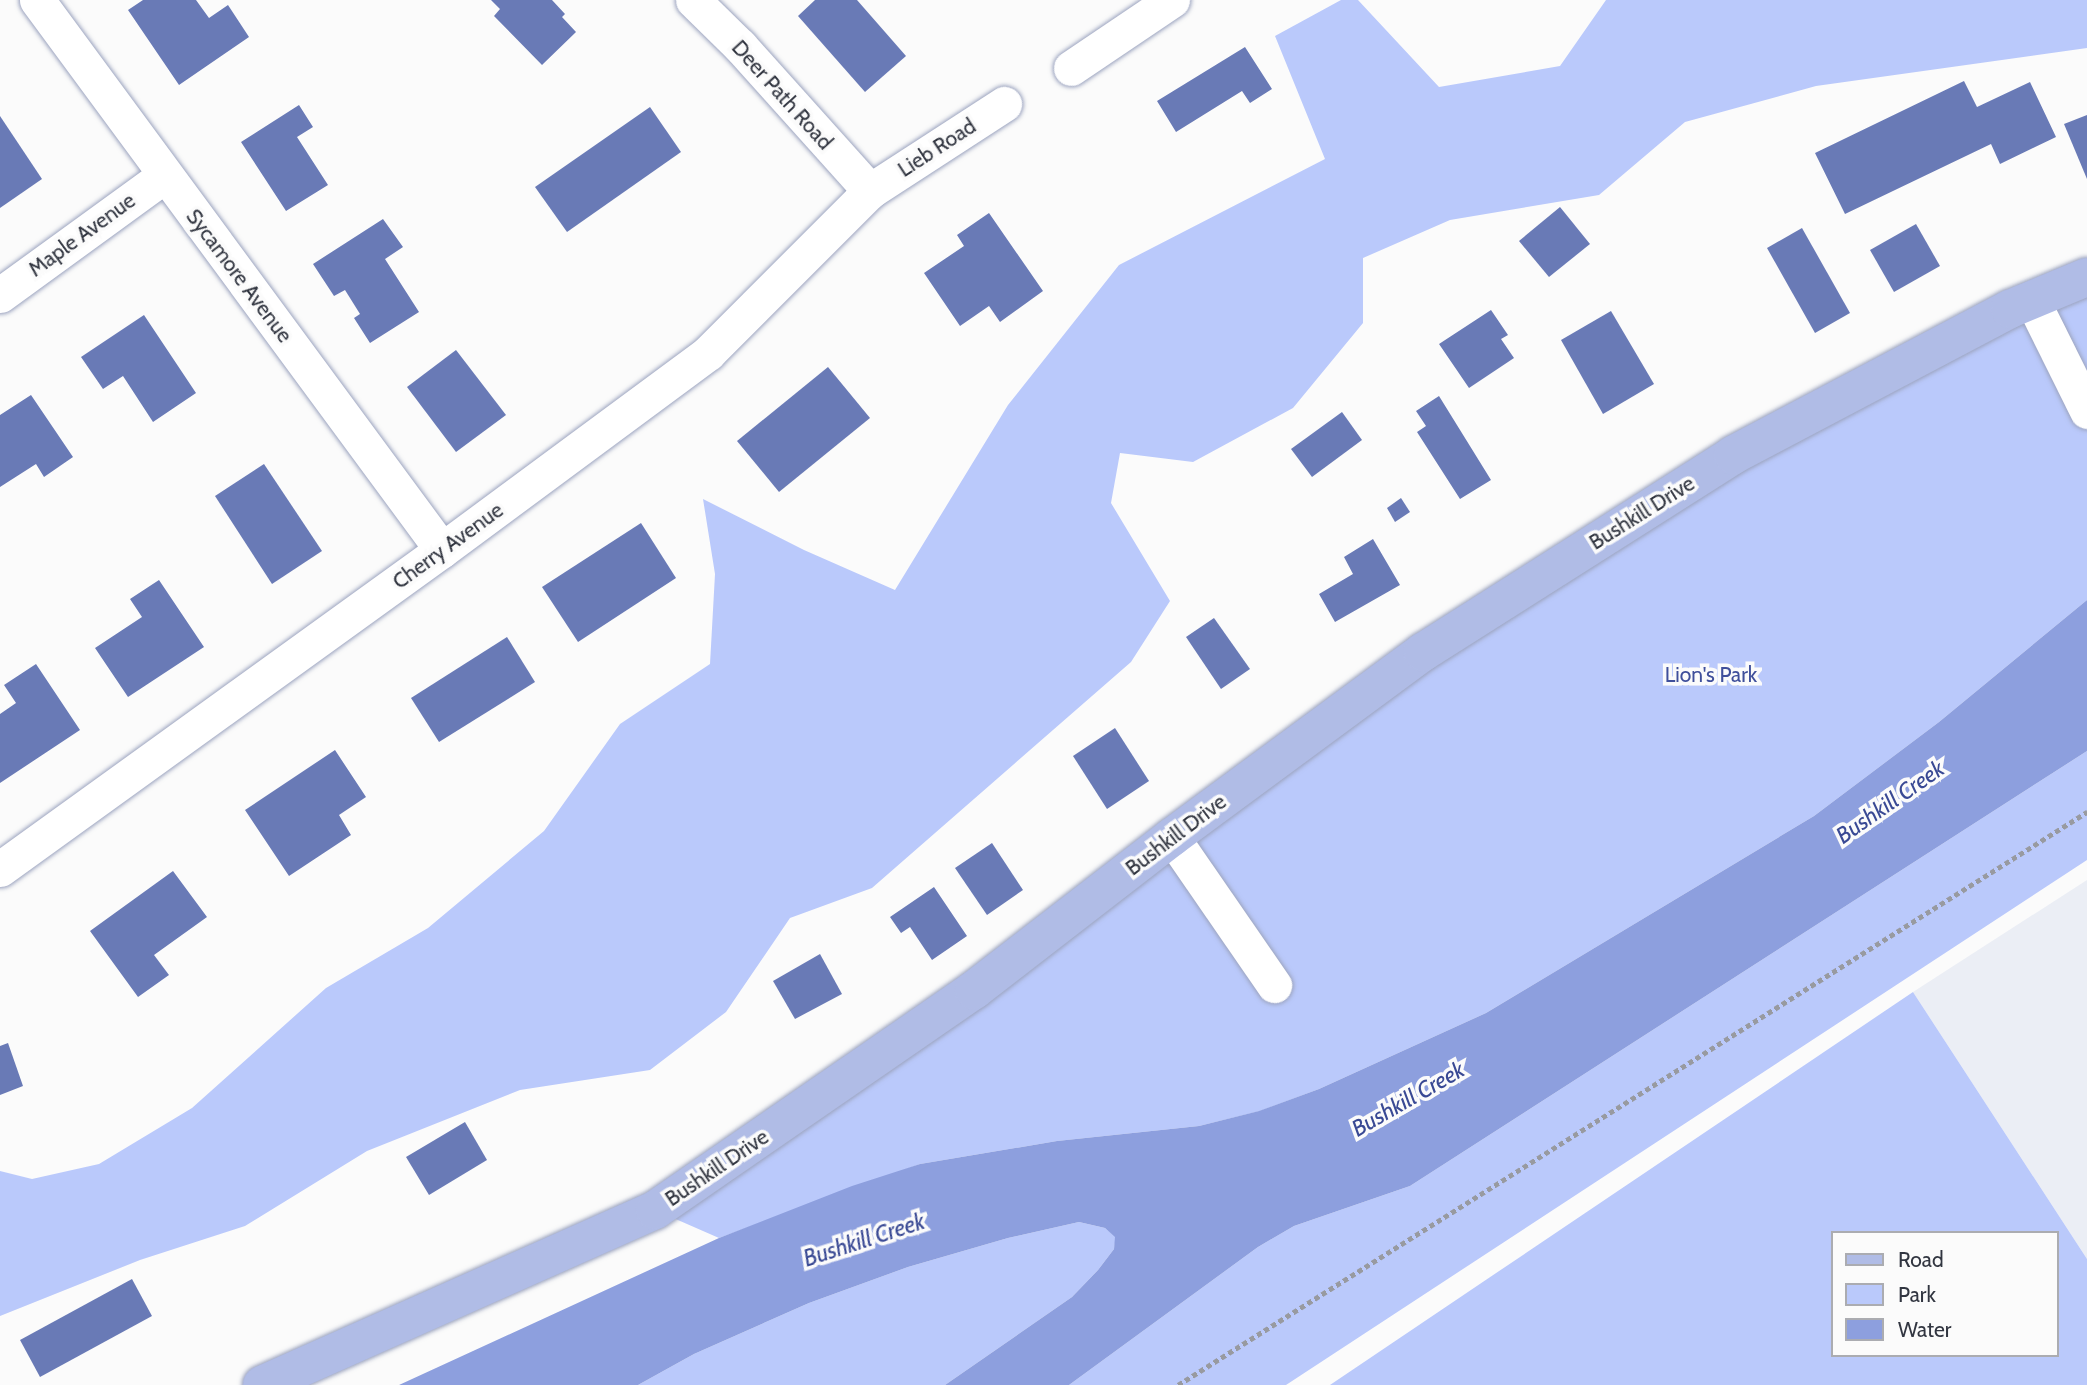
<!DOCTYPE html>
<html>
<head>
<meta charset="utf-8">
<style>
	body { margin:0 }
	#map { position:relative; width:2087px; height:1385px; overflow:hidden; background:#fbfbfb; font-family:Cabin,sans-serif }
	div>[style] { position:absolute }
	.built>* { inset:0; background:#ebeef5 }
	.green>* { inset:0; background:#bac9fb }
	.water>* { inset:0; background:#8d9fde }
	.building>* { inset:0; background:#697ab6 }
	.path>* { height:4.5px; margin-top:-2.25px; transform-origin:0; background:repeating-linear-gradient(90deg,#989aa0 0 5px,transparent 0 8.5px) }
	.roads { filter:drop-shadow(0 0 2px #9ca4bf) drop-shadow(0 0 2px #9ca4bf) }
	.minor>* { height:35px; margin:-17.5px; padding:0 17.5px; transform-origin:17.5px; border-radius:17.5px; background:#fff }
	.major>* { height:38px; margin:-19px; padding:0 19px; transform-origin:19px; border-radius:19px; background:#b0bce6 }
	span { translate:-50% -50%; white-space:nowrap; text-align:center; line-height:1.15; -webkit-text-stroke:7px #fbfbfb; paint-order:stroke }
	.street-label { font-size:21px; color:#323641 }
	.park-label { font-size:21px; color:#3f4f9b }
	.water-label { font-size:23px; color:#394994; font-style:italic }
	.legend { position:absolute; left:1831px; top:1231px; width:228px; height:126px; box-sizing:border-box; background:#fbfbfb; border:2px solid #abacb1; margin:0; padding:9px 12px; list-style:none; font-size:21px; color:#323641 }
	.legend li { display:flex; align-items:center; gap:14px; height:35px }
	.legend b { width:35px; border:2px solid #abacb1 }
</style>
</head>
<body>
<div id="map">
	<div class="built">
		<div style="clip-path:polygon(2087px 880px,2087px 1259px,1913px 992px)"></div>
	</div>
	<div class="green">
		<div style="clip-path:polygon(1341px 0,1358px 0,1439px 87px,1560px 66px,1606px 0,2087px 0,2087px 48px,1816px 86px,1685px 122px,1599px 195px,1450px 220px,1363px 258px,1363px 323px,1293px 408px,1193px 462px,1120px 453px,1111px 503px,1170px 601px,1131px 662px,872px 888px,790px 918px,726px 1012px,650px 1070px,520px 1090px,367px 1151px,245px 1226px,140px 1260px,0 1316px,0 1171px,32px 1179px,99px 1164px,192px 1108px,326px 988px,428px 928px,544px 831px,620px 724px,710px 664px,715px 574px,703px 499px,804px 550px,895px 590px,1008px 405px,1119px 265px,1325px 159px,1275px 36px)"></div>
		<div style="clip-path:polygon(2087px 277px,2087px 600px,1939px 722px,1814px 816px,1486px 1013px,1319px 1089px,1260px 1111px,1199px 1126px,1057px 1141px,920px 1164px,719px 1238px,655px 1210px,1733px 455px)"></div>
		<div style="clip-path:polygon(2087px 751px,2087px 860px,1286px 1385px,1069px 1385px,1258px 1247px,1294px 1226px,1410px 1186px)"></div>
		<div style="clip-path:polygon(evenodd,1913px 992px,2087px 1259px,2087px 1385px,1330px 1385px,1913px 992px,1833px 1233px,2057px 1233px,2057px 1355px,1833px 1355px,1833px 1233px)"></div>
		<div style="clip-path:polygon(1079px 1222px,1105px 1228px,1116px 1237px,1114px 1249px,1098px 1270px,1072px 1297px,945px 1385px,638px 1385px,694px 1354px,809px 1303px,908px 1267px,1008px 1238px)"></div>
	</div>
	<div class="water">
		<div style="clip-path:polygon(2087px 600px,2087px 751px,1410px 1186px,1294px 1226px,1258px 1247px,1069px 1385px,945px 1385px,1072px 1297px,1098px 1270px,1114px 1249px,1115px 1237px,1105px 1228px,1079px 1222px,1008px 1238px,908px 1267px,809px 1303px,694px 1354px,638px 1385px,399px 1385px,719px 1238px,852px 1186px,920px 1164px,1057px 1141px,1199px 1126px,1259px 1111px,1319px 1089px,1486px 1013px,1814px 816px,1939px 722px)"></div>
	</div>
	<div class="building">
		<div style="clip-path:polygon(143px 0,196px 0,209px 18px,228px 5px,249px 37px,179px 85px,128px 10px)"></div>
		<div style="clip-path:polygon(491px 0,552px 0,565px 14px,562px 17px,576px 32px,542px 65px,494px 16px,500px 9px)"></div>
		<div style="clip-path:polygon(815px 0,857px 0,906px 56px,865px 92px,798px 16px)"></div>
		<div style="clip-path:polygon(1245px 47px,1272px 89px,1250px 103px,1242px 91px,1176px 132px,1157px 101px)"></div>
		<div style="clip-path:polygon(1964px 81px,1977px 107px,2030px 82px,2056px 137px,2000px 164px,1991px 144px,1845px 214px,1815px 153px)"></div>
		<div style="clip-path:polygon(299px 105px,313px 127px,297px 137px,328px 185px,286px 211px,241px 142px)"></div>
		<div style="clip-path:polygon(650px 107px,681px 152px,567px 232px,535px 187px)"></div>
		<div style="clip-path:polygon(2087px 115px,2087px 179px,2064px 124px)"></div>
		<div style="clip-path:polygon(0 116px,42px 179px,0 208px)"></div>
		<div style="clip-path:polygon(1560px 207px,1590px 244px,1549px 277px,1519px 241px)"></div>
		<div style="clip-path:polygon(989px 213px,1043px 291px,1000px 322px,989px 306px,960px 326px,924px 273px,964px 246px,957px 235px)"></div>
		<div style="clip-path:polygon(383px 219px,403px 247px,385px 259px,419px 312px,370px 343px,354px 318px,360px 314px,345px 290px,334px 296px,313px 264px)"></div>
		<div style="clip-path:polygon(1916px 224px,1940px 266px,1894px 292px,1870px 250px)"></div>
		<div style="clip-path:polygon(1802px 228px,1850px 313px,1815px 333px,1767px 248px)"></div>
		<div style="clip-path:polygon(1491px 310px,1508px 335px,1501px 339px,1514px 358px,1469px 388px,1439px 344px)"></div>
		<div style="clip-path:polygon(1611px 311px,1654px 384px,1603px 414px,1561px 340px)"></div>
		<div style="clip-path:polygon(144px 315px,196px 393px,153px 422px,123px 376px,103px 389px,81px 357px)"></div>
		<div style="clip-path:polygon(456px 350px,506px 415px,456px 452px,407px 387px)"></div>
		<div style="clip-path:polygon(828px 367px,870px 418px,779px 492px,737px 441px)"></div>
		<div style="clip-path:polygon(31px 395px,73px 457px,44px 477px,36px 464px,0 487px,0 415px)"></div>
		<div style="clip-path:polygon(1439px 396px,1491px 480px,1460px 499px,1417px 432px,1426px 426px,1416px 411px)"></div>
		<div style="clip-path:polygon(1342px 412px,1362px 440px,1312px 477px,1291px 449px)"></div>
		<div style="clip-path:polygon(264px 464px,322px 551px,272px 584px,215px 496px)"></div>
		<div style="clip-path:polygon(1401px 498px,1410px 512px,1395px 522px,1387px 508px)"></div>
		<div style="clip-path:polygon(641px 523px,676px 578px,578px 642px,542px 587px)"></div>
		<div style="clip-path:polygon(1373px 539px,1400px 585px,1335px 622px,1319px 594px,1353px 574px,1344px 557px)"></div>
		<div style="clip-path:polygon(159px 580px,204px 647px,128px 697px,95px 648px,142px 617px,130px 599px)"></div>
		<div style="clip-path:polygon(1214px 618px,1250px 669px,1221px 689px,1186px 637px)"></div>
		<div style="clip-path:polygon(507px 637px,535px 682px,439px 742px,411px 698px)"></div>
		<div style="clip-path:polygon(36px 664px,80px 730px,0 783px,0 714px,16px 703px,4px 685px)"></div>
		<div style="clip-path:polygon(1115px 728px,1149px 781px,1107px 809px,1073px 756px)"></div>
		<div style="clip-path:polygon(335px 750px,366px 797px,339px 815px,351px 835px,289px 876px,245px 810px)"></div>
		<div style="clip-path:polygon(992px 843px,1023px 890px,987px 915px,955px 868px)"></div>
		<div style="clip-path:polygon(173px 871px,207px 917px,154px 955px,169px 975px,138px 997px,90px 931px)"></div>
		<div style="clip-path:polygon(934px 887px,967px 936px,932px 960px,910px 927px,901px 933px,890px 917px)"></div>
		<div style="clip-path:polygon(820px 954px,842px 994px,795px 1019px,773px 981px)"></div>
		<div style="clip-path:polygon(8px 1043px,23px 1086px,0 1095px,0 1046px)"></div>
		<div style="clip-path:polygon(465px 1122px,487px 1160px,429px 1195px,406px 1157px)"></div>
		<div style="clip-path:polygon(132px 1279px,152px 1316px,40px 1377px,20px 1340px)"></div>
	</div>
	<div class="path">
		<div style="left:1178px;top:1385px;width:1075px;rotate:-32.23deg"></div>
	</div>
	<div class="roads">
		<div class="minor">
			<div style="left:37px;top:0;width:683px;rotate:53.63deg"></div>
			<div style="left:693px;top:0;width:66px;rotate:44.4deg"></div>
			<div style="left:740px;top:46px;width:195px;rotate:48.1deg"></div>
			<div style="left:1071px;top:68px;width:122px;rotate:-34deg"></div>
			<div style="left:0;top:295px;width:203px;rotate:-36deg"></div>
			<div style="left:2032px;top:300px;width:124px;rotate:63.6deg"></div>
			<div style="left:1172px;top:837px;width:180px;rotate:55.4deg"></div>
			<div style="left:0;top:869px;width:545px;rotate:-35.82deg"></div>
			<div style="left:442px;top:550px;width:331px;rotate:-36.5deg"></div>
			<div style="left:708px;top:353px;width:229px;rotate:-45deg"></div>
			<div style="left:870px;top:191px;width:160px;rotate:-33deg"></div>
		</div>
		<div class="major">
			<div style="left:262px;top:1385px;width:430px;rotate:-24deg"></div>
			<div style="left:655px;top:1210px;width:388px;rotate:-34.6deg"></div>
			<div style="left:974px;top:990px;width:250px;rotate:-37.7deg"></div>
			<div style="left:1172px;top:837px;width:312px;rotate:-36.4deg"></div>
			<div style="left:1423px;top:652px;width:367px;rotate:-32.4deg"></div>
			<div style="left:1733px;top:455px;width:313px;rotate:-27.8deg"></div>
			<div style="left:2010px;top:309px;width:83px;rotate:-22.6deg"></div>
		</div>
	</div>
	<div class="street-label">
		<span style="left:782px;top:95px;rotate:48deg">Deer Path Road</span>
		<span style="left:937px;top:148px;rotate:-33deg">Lieb Road</span>
		<span style="left:82px;top:235px;rotate:-36deg">Maple Avenue</span>
		<span style="left:239px;top:276px;rotate:53deg">Sycamore Avenue</span>
		<span style="left:1642px;top:513px;rotate:-32deg">Bushkill Drive</span>
		<span style="left:448px;top:546px;rotate:-36deg">Cherry Avenue</span>
		<span style="left:1176px;top:835px;rotate:-37deg">Bushkill Drive</span>
		<span style="left:717px;top:1168px;rotate:-34deg">Bushkill Drive</span>
	</div>
	<div class="park-label">
		<span style="left:1711px;top:675px">Lion's Park</span>
	</div>
	<div class="water-label">
		<span style="left:1890px;top:802px;rotate:-35deg">Bushkill Creek</span>
		<span style="left:1408px;top:1099px;rotate:-30deg">Bushkill Creek</span>
		<span style="left:864px;top:1240px;rotate:-18deg">Bushkill Creek</span>
	</div>
	<ul class="legend">
	<li><b style="height:9px;background:#b0bce6"></b>Road</li>
	<li><b style="height:19px;background:#bac9fb"></b>Park</li>
	<li><b style="height:19px;background:#8d9fde"></b>Water</li>
	</ul>
</div>
</body>
</html>
